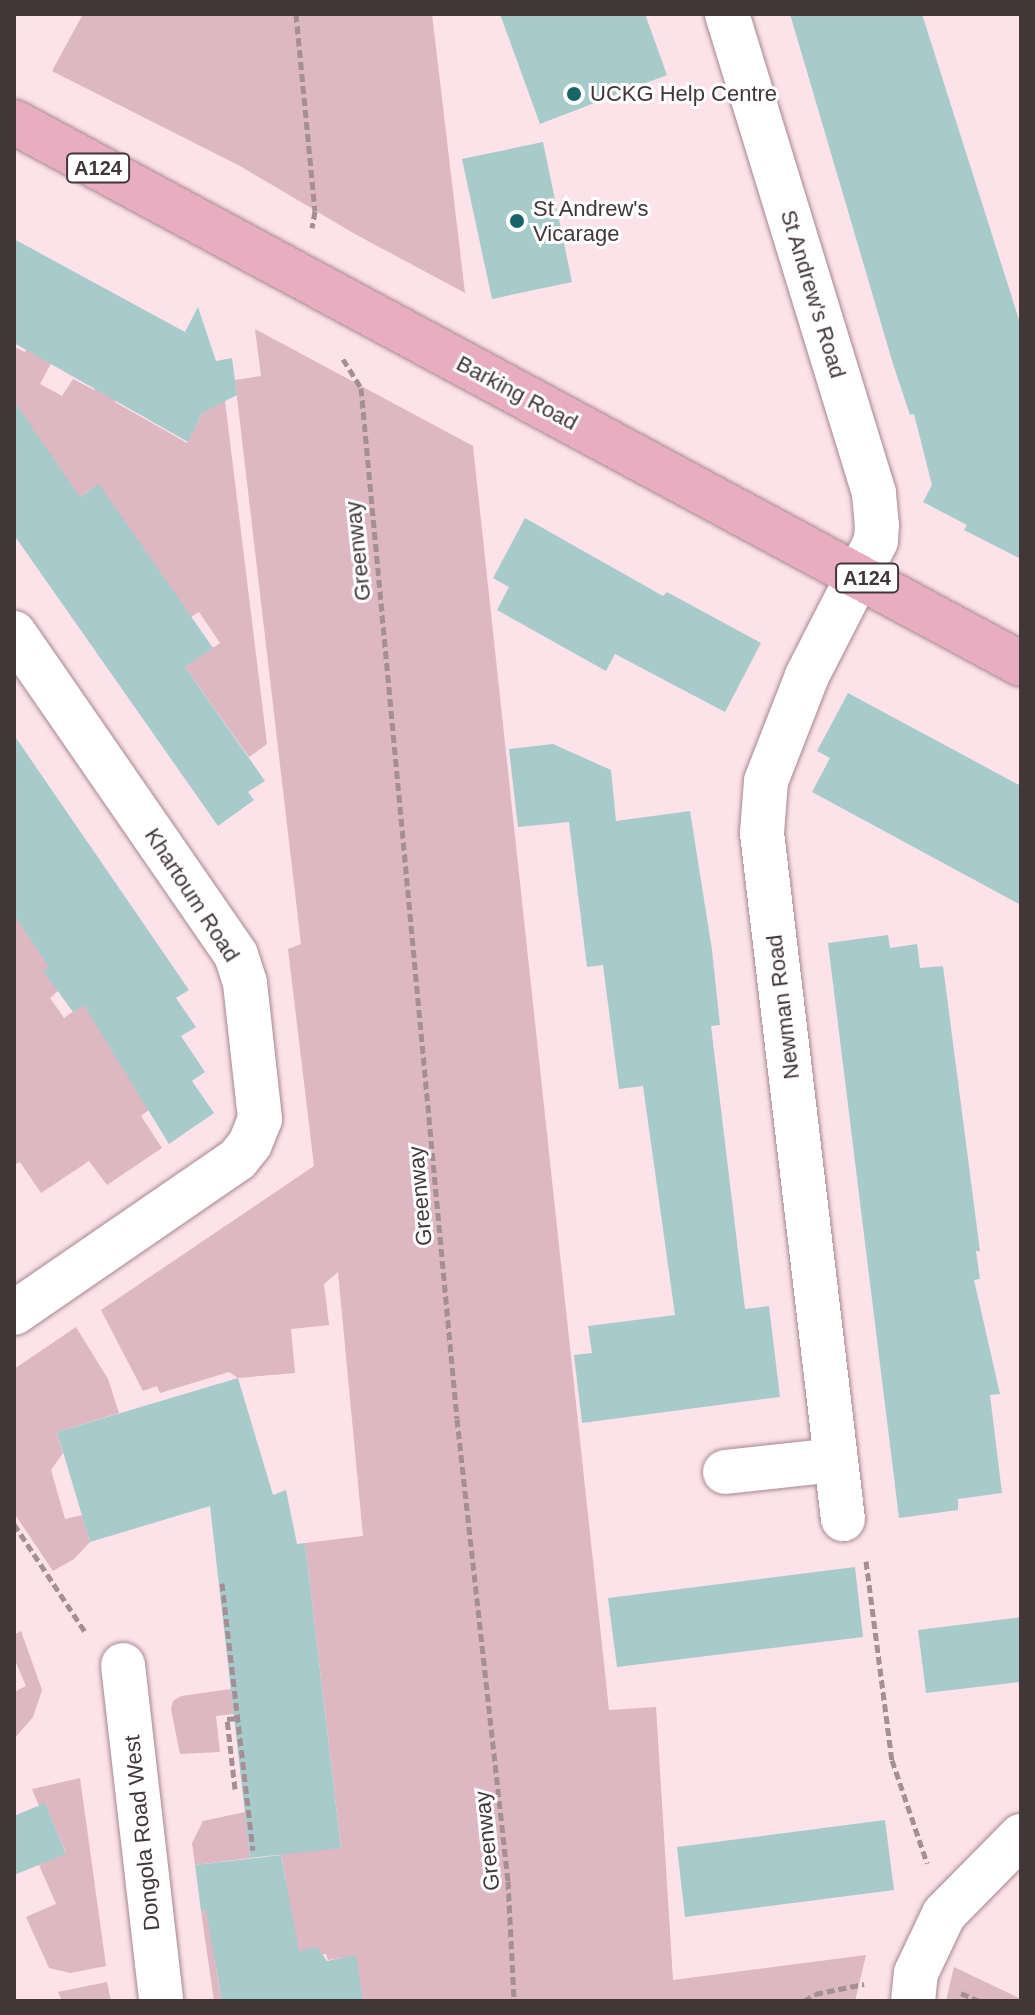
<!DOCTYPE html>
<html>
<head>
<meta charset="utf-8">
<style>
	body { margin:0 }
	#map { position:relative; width:1035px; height:2015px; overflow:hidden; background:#fde2e9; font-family:Helvetica,sans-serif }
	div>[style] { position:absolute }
	.green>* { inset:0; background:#ddb7c1 }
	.building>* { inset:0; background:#a7cbcb }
	.path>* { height:5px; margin-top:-2.5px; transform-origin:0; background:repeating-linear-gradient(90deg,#a48f94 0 8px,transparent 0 12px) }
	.roads { filter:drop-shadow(0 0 2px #a5878f) drop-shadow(0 0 2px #a5878f) }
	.minor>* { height:44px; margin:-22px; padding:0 22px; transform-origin:22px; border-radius:22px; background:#fff }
	.major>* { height:44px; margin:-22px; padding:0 22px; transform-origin:22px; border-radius:22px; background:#e9adc1 }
	.dots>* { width:22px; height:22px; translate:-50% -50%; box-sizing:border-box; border:4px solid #fff; border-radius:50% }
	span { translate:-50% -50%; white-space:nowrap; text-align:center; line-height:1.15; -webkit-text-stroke:6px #fff; paint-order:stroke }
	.shield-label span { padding:2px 6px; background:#fff; border:2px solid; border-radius:6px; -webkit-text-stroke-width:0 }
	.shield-label { font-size:20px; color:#433639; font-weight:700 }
	.poi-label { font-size:22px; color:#433639 }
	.left { translate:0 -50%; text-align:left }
	.street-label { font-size:22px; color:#433639 }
	.frame { position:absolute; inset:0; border:16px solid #433639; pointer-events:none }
</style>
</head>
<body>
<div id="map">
	<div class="green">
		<div style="clip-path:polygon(83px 14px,432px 14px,465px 293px,355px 234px,240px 166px,52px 71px)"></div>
		<div style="clip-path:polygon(38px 328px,63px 341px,40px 384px,62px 396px,73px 379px,94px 390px,107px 366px,128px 377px,115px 402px,187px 443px,212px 394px,225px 401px,267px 744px,249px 757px,185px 667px,220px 643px,199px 612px,191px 617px,91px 489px,80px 497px,14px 434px,14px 347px,25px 352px)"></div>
		<div style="clip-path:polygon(255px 329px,473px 446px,609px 1710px,656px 1707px,673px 1980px,866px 1955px,855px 2001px,363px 2001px,355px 1956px,328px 1960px,326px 1954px,216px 1968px,222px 2001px,214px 2001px,201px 1911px,242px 1905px,240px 1887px,286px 1881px,281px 1854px,341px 1847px,305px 1543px,363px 1536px,338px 1272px,324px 1284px,329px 1325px,291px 1329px,295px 1373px,238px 1378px,229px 1372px,160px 1393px,157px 1386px,143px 1391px,101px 1310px,314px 1166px,288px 949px,301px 944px,235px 380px,261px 376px)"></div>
		<div style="clip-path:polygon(14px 915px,40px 953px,67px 935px,58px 991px,50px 998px,64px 1018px,114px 983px,150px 1109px,141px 1116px,162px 1148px,107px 1185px,89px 1161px,41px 1193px,20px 1162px,14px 1165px)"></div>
		<div style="clip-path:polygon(76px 1327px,108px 1379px,119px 1413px,57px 1432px,63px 1453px,51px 1470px,65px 1519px,82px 1515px,90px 1542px,74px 1559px,53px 1571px,14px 1513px,14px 1369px)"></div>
		<div style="clip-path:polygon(21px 1631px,42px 1690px,33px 1717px,14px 1739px,14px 1692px,26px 1686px,14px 1658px,14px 1635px)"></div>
		<div style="clip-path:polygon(231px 1689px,234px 1714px,216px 1716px,220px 1752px,180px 1754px,171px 1709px,173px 1701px,181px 1696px)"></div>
		<div style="clip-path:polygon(80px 1778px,106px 1966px,70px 1973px,49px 1968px,26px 1917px,56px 1904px,39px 1865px,66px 1853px,45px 1804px,39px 1806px,32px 1789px)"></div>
		<div style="clip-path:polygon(245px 1812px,250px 1858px,195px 1865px,192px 1843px,203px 1821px)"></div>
		<div style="clip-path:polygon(954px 1967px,1021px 1999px,1021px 2001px,946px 2001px)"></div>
		<div style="clip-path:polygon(107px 1982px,111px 2001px,62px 2001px,58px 1992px)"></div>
	</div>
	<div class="building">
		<div style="clip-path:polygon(500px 14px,645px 14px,667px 75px,540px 124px)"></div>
		<div style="clip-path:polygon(790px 14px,922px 14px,1021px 326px,1021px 559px,964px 530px,967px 525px,923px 502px,932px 485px,914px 414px,910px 415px,893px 364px)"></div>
		<div style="clip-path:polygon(543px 142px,572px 282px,492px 299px,462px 159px)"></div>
		<div style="clip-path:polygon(14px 239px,185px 332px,198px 307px,216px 361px,232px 358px,237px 395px,202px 413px,188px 442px,14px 343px)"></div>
		<div style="clip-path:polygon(14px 401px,80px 497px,99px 484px,213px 648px,185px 667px,265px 781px,248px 792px,254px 800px,218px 826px,14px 535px)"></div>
		<div style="clip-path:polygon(525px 518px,663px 596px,667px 592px,761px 643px,725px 712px,615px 654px,606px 671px,497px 610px,509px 587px,493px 578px)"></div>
		<div style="clip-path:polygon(848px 693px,1021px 786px,1021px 905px,812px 792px,830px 758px,817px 751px)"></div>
		<div style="clip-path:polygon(14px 735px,189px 990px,176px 998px,196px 1027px,181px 1036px,205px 1072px,192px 1081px,214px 1113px,169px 1144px,84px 1005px,73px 1012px,43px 971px,49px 967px,14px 915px)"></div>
		<div style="clip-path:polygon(553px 744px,611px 770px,616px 821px,690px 811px,712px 950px,720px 1025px,711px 1026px,745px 1309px,769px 1306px,780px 1397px,582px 1423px,574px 1355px,592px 1353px,588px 1326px,675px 1315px,643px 1086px,619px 1089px,603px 965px,587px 967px,569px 822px,518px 827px,509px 749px)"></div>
		<div style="clip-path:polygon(888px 935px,890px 948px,917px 944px,920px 968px,943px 966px,980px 1251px,976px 1251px,980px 1279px,974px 1280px,1000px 1394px,990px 1395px,1002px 1493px,958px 1499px,958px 1510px,899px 1518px,828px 943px)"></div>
		<div style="clip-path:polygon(238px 1378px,273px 1495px,286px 1490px,297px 1544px,305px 1543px,341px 1848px,250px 1858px,210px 1506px,90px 1542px,57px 1432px)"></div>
		<div style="clip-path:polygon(855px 1567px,863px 1637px,617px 1667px,608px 1598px)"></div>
		<div style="clip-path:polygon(1021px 1617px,1021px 1682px,926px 1693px,918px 1630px)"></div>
		<div style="clip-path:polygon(45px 1803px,66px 1854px,14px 1875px,14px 1816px)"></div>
		<div style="clip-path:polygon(885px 1820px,894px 1890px,685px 1917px,677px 1847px)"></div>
		<div style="clip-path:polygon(281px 1855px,299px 1951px,317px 1947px,327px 1961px,356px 1955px,363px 2001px,222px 2001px,206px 1910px,201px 1911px,195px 1865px)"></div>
	</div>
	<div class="path">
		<div style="left:296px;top:14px;width:198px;rotate:84.5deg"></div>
		<div style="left:315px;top:211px;width:17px;rotate:100deg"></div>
		<div style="left:343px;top:359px;width:34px;rotate:58deg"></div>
		<div style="left:361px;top:388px;width:1035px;rotate:84.68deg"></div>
		<div style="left:457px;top:1419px;width:465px;rotate:83.7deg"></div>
		<div style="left:508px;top:1881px;width:120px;rotate:87.1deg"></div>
		<div style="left:14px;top:1524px;width:131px;rotate:56.6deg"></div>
		<div style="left:866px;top:1561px;width:201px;rotate:82.6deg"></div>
		<div style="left:892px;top:1760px;width:109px;rotate:71.2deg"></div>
		<div style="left:222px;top:1583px;width:269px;rotate:83.4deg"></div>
		<div style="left:235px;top:1789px;width:70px;rotate:-96.5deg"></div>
		<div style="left:227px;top:1719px;width:11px;rotate:-5deg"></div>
		<div style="left:961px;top:1993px;width:20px;rotate:24deg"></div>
		<div style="left:804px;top:2001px;width:13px;rotate:-32deg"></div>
		<div style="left:815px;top:1994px;width:50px;rotate:-11.5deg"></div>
	</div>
	<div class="roads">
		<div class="minor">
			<div style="left:727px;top:14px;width:501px;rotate:72.94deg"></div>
			<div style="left:874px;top:493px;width:32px;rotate:85deg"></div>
			<div style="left:877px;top:525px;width:16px;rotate:94deg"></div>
			<div style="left:876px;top:541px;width:152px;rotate:117.1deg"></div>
			<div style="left:807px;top:676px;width:113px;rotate:111.3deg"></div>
			<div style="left:766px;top:781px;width:52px;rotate:94.4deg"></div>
			<div style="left:762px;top:833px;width:691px;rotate:83.27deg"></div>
			<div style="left:14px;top:633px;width:391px;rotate:55.4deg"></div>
			<div style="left:236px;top:955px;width:29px;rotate:72deg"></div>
			<div style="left:245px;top:983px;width:137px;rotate:83.7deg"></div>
			<div style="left:260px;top:1119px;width:27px;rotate:112deg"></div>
			<div style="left:250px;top:1144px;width:19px;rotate:129deg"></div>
			<div style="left:238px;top:1159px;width:272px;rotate:145.5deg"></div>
			<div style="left:725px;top:1472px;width:111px;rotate:-6.2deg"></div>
			<div style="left:123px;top:1665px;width:338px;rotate:83.5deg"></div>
			<div style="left:913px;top:2001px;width:28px;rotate:-84deg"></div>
			<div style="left:916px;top:1973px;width:65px;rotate:-64.6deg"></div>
			<div style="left:944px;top:1914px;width:110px;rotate:-45.4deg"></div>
		</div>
		<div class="major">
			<div style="left:14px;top:122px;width:1144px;rotate:28.29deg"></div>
		</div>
	</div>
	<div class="dots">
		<div style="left:574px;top:94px;background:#176568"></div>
		<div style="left:517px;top:221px;background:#176568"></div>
	</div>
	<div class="shield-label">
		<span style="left:98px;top:168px">A124</span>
		<span style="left:867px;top:578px">A124</span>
	</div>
	<div class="poi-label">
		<span class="left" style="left:590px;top:94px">UCKG Help Centre</span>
		<span class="left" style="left:533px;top:221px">St Andrew's<br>Vicarage</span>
	</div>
	<div class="street-label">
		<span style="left:813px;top:294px;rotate:73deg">St Andrew's Road</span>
		<span style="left:517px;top:393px;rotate:28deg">Barking Road</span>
		<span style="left:358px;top:551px;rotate:-96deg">Greenway</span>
		<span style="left:192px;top:895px;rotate:57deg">Khartoum Road</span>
		<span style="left:783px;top:1007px;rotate:-97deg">Newman Road</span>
		<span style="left:420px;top:1196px;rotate:-95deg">Greenway</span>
		<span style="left:142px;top:1833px;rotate:-96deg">Dongola Road West</span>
		<span style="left:487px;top:1841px;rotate:-96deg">Greenway</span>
	</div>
	<div class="frame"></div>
</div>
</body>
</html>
